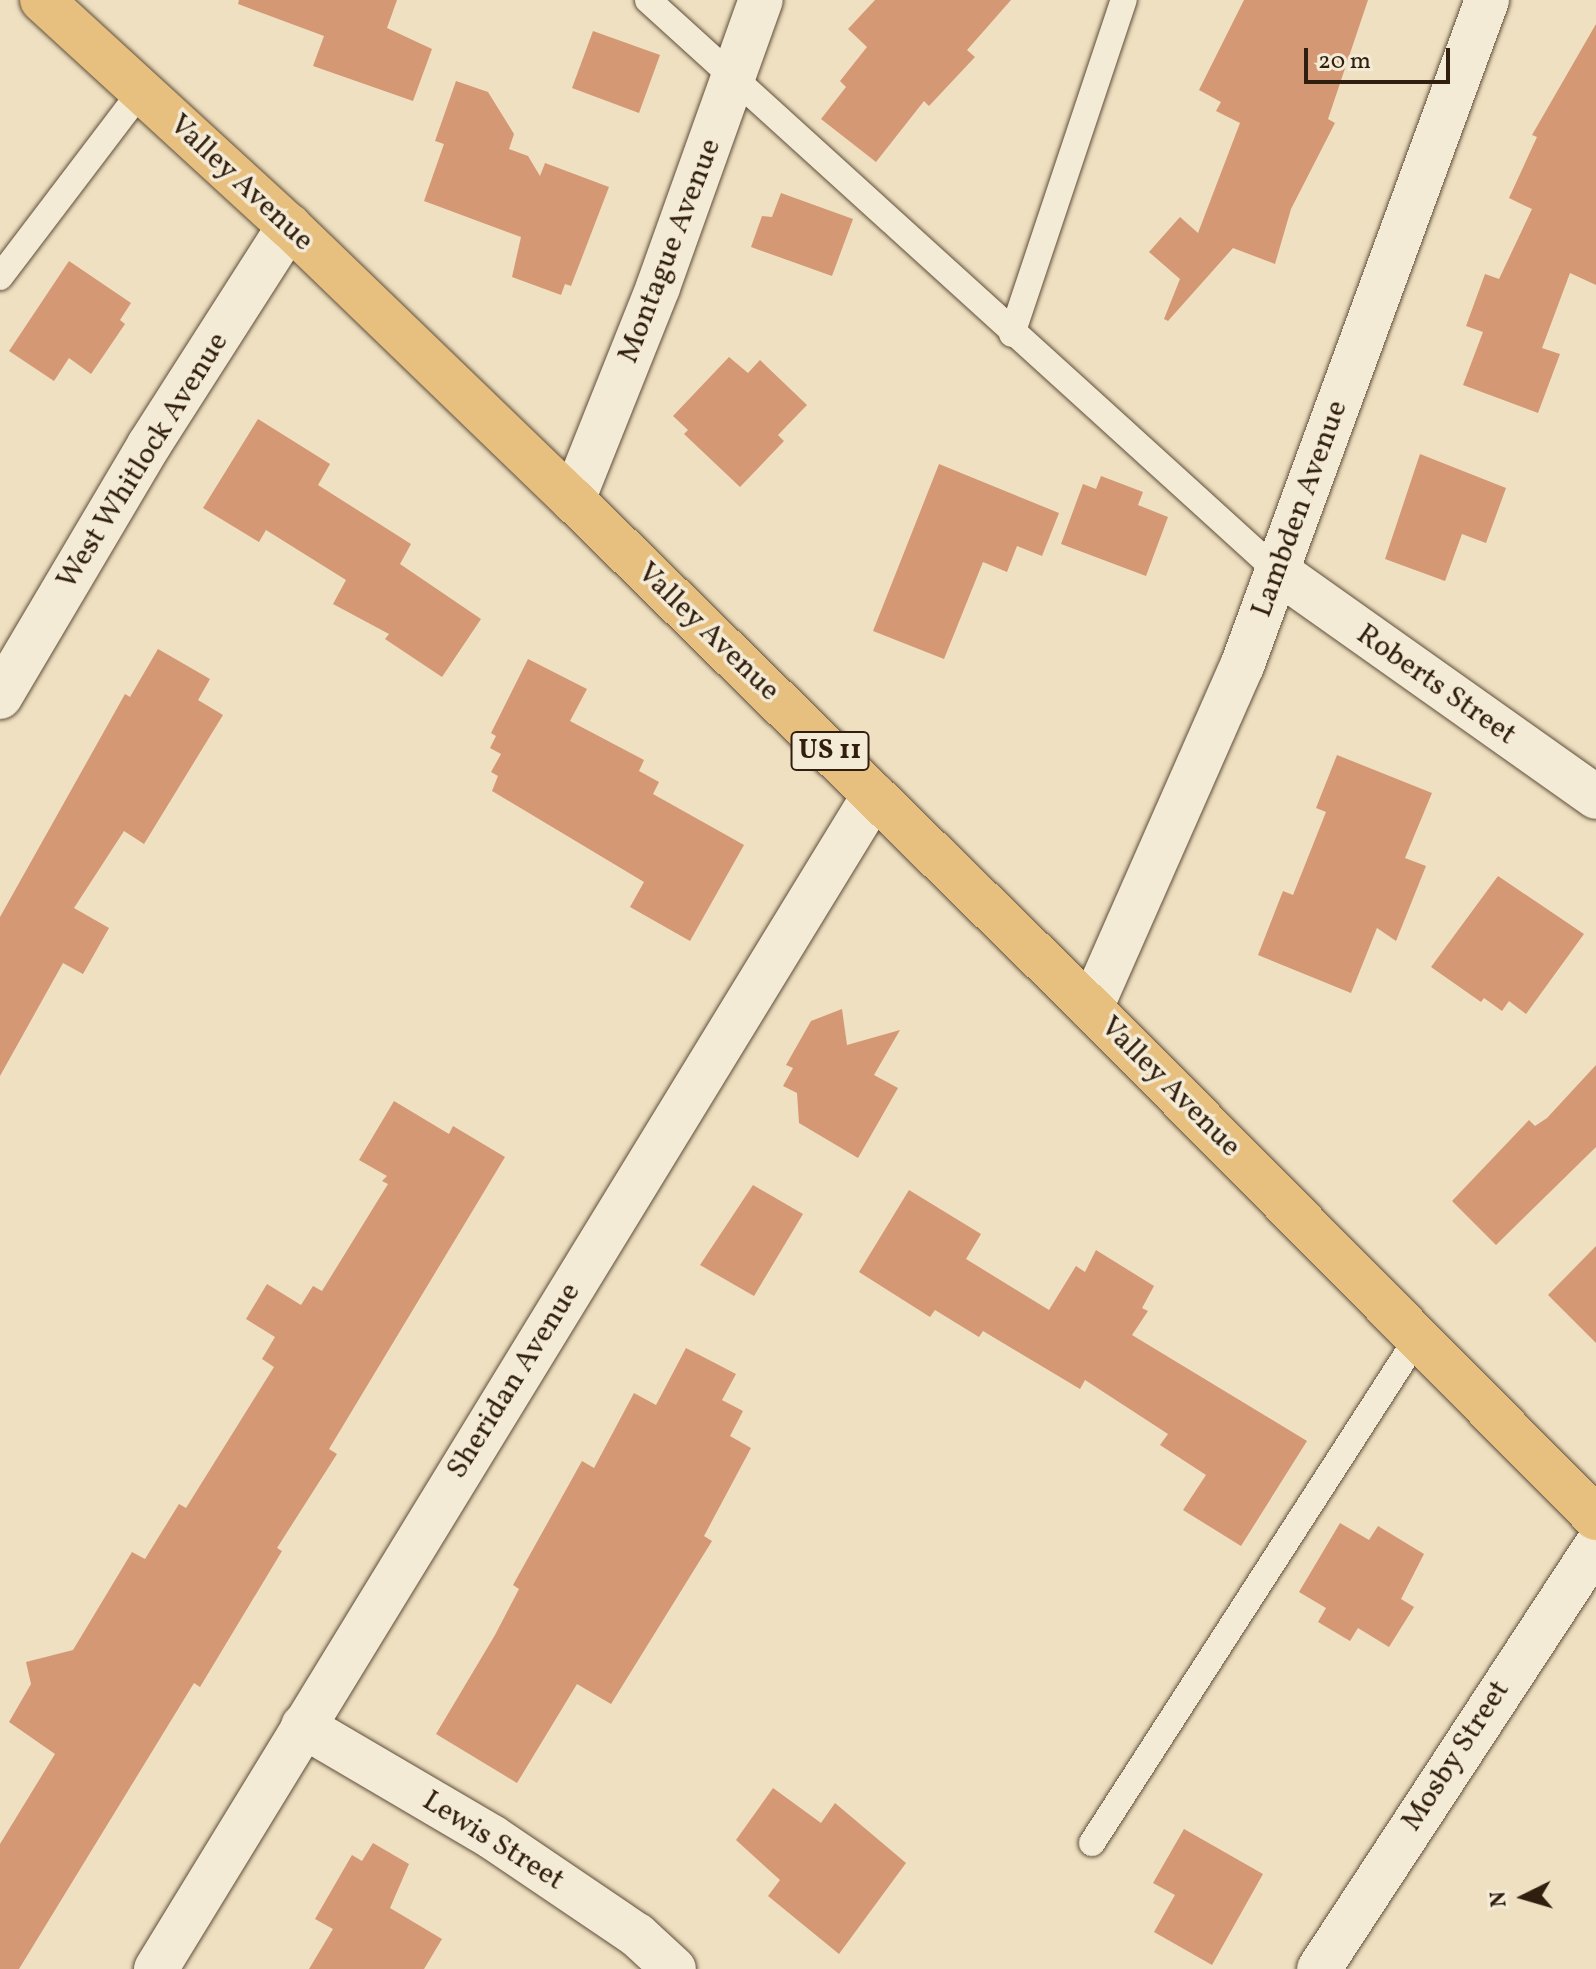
<!DOCTYPE html>
<html>
<head>
<meta charset="utf-8">
<style>
	body { margin:0 }
	#map { position:relative; width:1596px; height:1969px; overflow:hidden; background:#eee0c0; font-family:Vollkorn,serif }
	div>[style] { position:absolute }
	.building>* { inset:0; background:#d59875 }
	.roads { filter:drop-shadow(0 0 2px #604e3b) drop-shadow(0 0 2px #604e3b) }
	.service>* { height:26px; margin:-13px; padding:0 13px; transform-origin:13px; border-radius:13px; background:#f4ebd6 }
	.minor>* { height:44px; margin:-22px; padding:0 22px; transform-origin:22px; border-radius:22px; background:#f4ebd6 }
	.primary>* { height:44px; margin:-22px; padding:0 22px; transform-origin:22px; border-radius:22px; background:#e7c080 }
	span { translate:-50% -50%; white-space:nowrap; text-align:center; line-height:1.15; -webkit-text-stroke:7px #f4ebd6; paint-order:stroke }
	.shield-label span { padding:2px 6px; background:#f4ebd6; border:2px solid; border-radius:6px; -webkit-text-stroke-width:0 }
	.shield-label { font-size:28px; color:#301e0f; font-weight:700 }
	.street-label { font-size:30px; color:#301e0f }
	.north { position:absolute; left:1484px; top:1857px; width:80px; height:80px; -webkit-text-stroke:6px #f4ebd6; paint-order:stroke; rotate:265deg; font-size:22px; font-weight:700; line-height:32px; text-align:center; color:#301e0f }
	.north::after { content:''; display:block; margin:auto; width:28px; height:36px; background:#301e0f; clip-path:polygon(50% 0,100% 100%,50% 72%,0 100%) }
	.scale { position:absolute; left:1304px; top:48px; width:146px; height:36px; box-sizing:border-box; border:4px solid #301e0f; border-top:0; padding-left:10px; font-size:24px; line-height:28px; white-space:nowrap; color:#301e0f; -webkit-text-stroke:6px #f4ebd6; paint-order:stroke }
</style>
</head>
<body>
<div id="map">
	<div class="building">
		<div style="clip-path:polygon(239px 0,397px 0,387px 28px,432px 49px,413px 101px,313px 66px,324px 36px,238px 4px)"></div>
		<div style="clip-path:polygon(875px 0,1011px 0,967px 50px,975px 57px,929px 106px,924px 101px,876px 162px,821px 119px,846px 87px,840px 81px,867px 47px,848px 29px)"></div>
		<div style="clip-path:polygon(1244px 0,1368px 0,1328px 119px,1335px 123px,1291px 209px,1275px 264px,1233px 248px,1168px 321px,1164px 319px,1180px 279px,1149px 252px,1180px 217px,1198px 233px,1240px 123px,1216px 111px,1221px 102px,1199px 90px)"></div>
		<div style="clip-path:polygon(1596px 24px,1596px 285px,1570px 273px,1542px 348px,1560px 354px,1538px 413px,1463px 385px,1483px 332px,1466px 326px,1485px 274px,1499px 279px,1532px 209px,1509px 198px,1537px 137px,1532px 135px)"></div>
		<div style="clip-path:polygon(593px 31px,660px 55px,639px 113px,572px 88px)"></div>
		<div style="clip-path:polygon(456px 81px,488px 92px,514px 134px,509px 149px,528px 156px,540px 176px,545px 163px,609px 187px,571px 286px,565px 284px,561px 295px,512px 277px,521px 237px,424px 201px,444px 144px,435px 141px)"></div>
		<div style="clip-path:polygon(781px 193px,853px 219px,832px 276px,751px 247px,762px 216px,772px 217px)"></div>
		<div style="clip-path:polygon(69px 261px,131px 303px,120px 320px,125px 324px,91px 374px,69px 358px,54px 381px,9px 351px)"></div>
		<div style="clip-path:polygon(729px 357px,748px 373px,760px 360px,807px 405px,778px 435px,784px 441px,740px 487px,684px 434px,688px 430px,673px 416px)"></div>
		<div style="clip-path:polygon(258px 419px,330px 464px,318px 485px,411px 544px,400px 564px,481px 619px,442px 677px,385px 639px,389px 634px,333px 604px,346px 580px,266px 530px,259px 542px,203px 508px)"></div>
		<div style="clip-path:polygon(1420px 454px,1506px 488px,1486px 543px,1462px 534px,1445px 581px,1385px 559px)"></div>
		<div style="clip-path:polygon(939px 464px,1059px 513px,1042px 556px,1017px 546px,1007px 572px,983px 562px,944px 659px,873px 631px)"></div>
		<div style="clip-path:polygon(1101px 476px,1143px 492px,1138px 505px,1168px 517px,1146px 576px,1061px 544px,1083px 484px,1096px 489px)"></div>
		<div style="clip-path:polygon(158px 649px,210px 679px,198px 700px,223px 715px,144px 844px,124px 831px,74px 908px,109px 928px,83px 974px,63px 963px,0 1076px,0 917px,125px 694px,130px 697px)"></div>
		<div style="clip-path:polygon(528px 659px,587px 689px,570px 721px,644px 760px,639px 771px,659px 782px,653px 794px,744px 845px,690px 941px,630px 907px,644px 882px,492px 791px,498px 776px,491px 772px,501px 754px,490px 748px,496px 736px,491px 733px)"></div>
		<div style="clip-path:polygon(1337px 755px,1432px 793px,1405px 858px,1426px 866px,1396px 941px,1377px 928px,1351px 993px,1258px 955px,1283px 891px,1293px 895px,1326px 812px,1316px 808px)"></div>
		<div style="clip-path:polygon(1498px 876px,1584px 934px,1526px 1014px,1509px 1001px,1502px 1011px,1484px 998px,1481px 1002px,1431px 967px)"></div>
		<div style="clip-path:polygon(842px 1009px,847px 1045px,900px 1030px,874px 1075px,898px 1088px,858px 1158px,799px 1123px,797px 1093px,783px 1086px,793px 1068px,786px 1065px,811px 1021px)"></div>
		<div style="clip-path:polygon(1596px 1065px,1596px 1147px,1496px 1245px,1452px 1201px,1529px 1120px,1535px 1126px,1547px 1118px)"></div>
		<div style="clip-path:polygon(394px 1101px,449px 1134px,453px 1126px,505px 1157px,329px 1449px,337px 1454px,277px 1548px,282px 1551px,200px 1687px,194px 1683px,19px 1969px,0 1969px,0 1844px,55px 1754px,9px 1722px,31px 1684px,26px 1662px,73px 1650px,132px 1552px,145px 1559px,179px 1504px,186px 1508px,274px 1367px,262px 1359px,275px 1337px,246px 1319px,267px 1284px,301px 1305px,313px 1286px,322px 1291px,388px 1184px,382px 1181px,387px 1176px,359px 1160px)"></div>
		<div style="clip-path:polygon(753px 1185px,803px 1214px,754px 1296px,700px 1265px)"></div>
		<div style="clip-path:polygon(909px 1190px,981px 1234px,966px 1259px,1049px 1310px,1076px 1266px,1085px 1272px,1096px 1250px,1154px 1286px,1142px 1308px,1148px 1311px,1132px 1335px,1307px 1441px,1241px 1546px,1183px 1510px,1206px 1475px,1160px 1445px,1168px 1434px,1085px 1380px,1080px 1389px,983px 1331px,979px 1337px,935px 1310px,930px 1317px,859px 1272px)"></div>
		<div style="clip-path:polygon(1596px 1246px,1596px 1343px,1548px 1295px)"></div>
		<div style="clip-path:polygon(686px 1348px,736px 1374px,722px 1400px,743px 1411px,730px 1436px,751px 1448px,704px 1536px,712px 1541px,611px 1704px,577px 1684px,517px 1783px,436px 1734px,495px 1635px,519px 1589px,513px 1585px,582px 1461px,594px 1468px,634px 1393px,656px 1405px)"></div>
		<div style="clip-path:polygon(1340px 1523px,1369px 1540px,1378px 1526px,1424px 1554px,1401px 1599px,1414px 1607px,1389px 1647px,1358px 1628px,1350px 1641px,1318px 1622px,1326px 1608px,1299px 1592px)"></div>
		<div style="clip-path:polygon(773px 1788px,821px 1823px,835px 1803px,906px 1863px,839px 1954px,768px 1896px,780px 1880px,736px 1840px)"></div>
		<div style="clip-path:polygon(1184px 1829px,1263px 1874px,1212px 1965px,1154px 1932px,1175px 1895px,1153px 1883px)"></div>
		<div style="clip-path:polygon(373px 1843px,409px 1864px,390px 1908px,442px 1939px,424px 1969px,309px 1969px,333px 1929px,315px 1919px,352px 1855px,362px 1861px)"></div>
	</div>
	<div class="roads">
		<div class="service">
			<div style="left:648px;top:0;width:850px;rotate:42.23deg"></div>
			<div style="left:0;top:277px;width:233px;rotate:-52.8deg"></div>
			<div style="left:1012px;top:334px;width:352px;rotate:-71.5deg"></div>
			<div style="left:1092px;top:1843px;width:602px;rotate:-57.21deg"></div>
		</div>
		<div class="minor">
			<div style="left:573px;top:500px;width:229px;rotate:-68.2deg"></div>
			<div style="left:658px;top:287px;width:305px;rotate:-70.3deg"></div>
			<div style="left:1277px;top:571px;width:391px;rotate:35.3deg"></div>
			<div style="left:0;top:697px;width:293px;rotate:-59.4deg"></div>
			<div style="left:149px;top:445px;width:260px;rotate:-57.4deg"></div>
			<div style="left:1091px;top:1008px;width:374px;rotate:-66.2deg"></div>
			<div style="left:1242px;top:666px;width:710px;rotate:-69.8deg"></div>
			<div style="left:303px;top:1726px;width:219px;rotate:30.4deg"></div>
			<div style="left:492px;top:1837px;width:175px;rotate:34.1deg"></div>
			<div style="left:637px;top:1935px;width:50px;rotate:42.6deg"></div>
			<div style="left:156px;top:1969px;width:1376px;rotate:-58.55deg"></div>
			<div style="left:1319px;top:1969px;width:506px;rotate:-56.78deg"></div>
		</div>
		<div class="primary">
			<div style="left:42px;top:0;width:335px;rotate:42.5deg"></div>
			<div style="left:289px;top:226px;width:395px;rotate:44deg"></div>
			<div style="left:573px;top:500px;width:726px;rotate:44.44deg"></div>
			<div style="left:1091px;top:1008px;width:718px;rotate:45.28deg"></div>
		</div>
	</div>
	<div class="shield-label">
		<span style="left:830px;top:751px">US 11</span>
	</div>
	<div class="street-label">
		<span style="left:241px;top:183px;rotate:43deg">Valley Avenue</span>
		<span style="left:670px;top:251px;rotate:-69deg">Montague Avenue</span>
		<span style="left:143px;top:461px;rotate:-58deg">West Whitlock Avenue</span>
		<span style="left:1300px;top:509px;rotate:-70deg">Lambden Avenue</span>
		<span style="left:708px;top:632px;rotate:44deg">Valley Avenue</span>
		<span style="left:1436px;top:685px;rotate:35deg">Roberts Street</span>
		<span style="left:1170px;top:1087px;rotate:45deg">Valley Avenue</span>
		<span style="left:514px;top:1381px;rotate:-58deg">Sheridan Avenue</span>
		<span style="left:1456px;top:1756px;rotate:-57deg">Mosby Street</span>
		<span style="left:493px;top:1841px;rotate:32deg">Lewis Street</span>
	</div>
	<div class="north">N</div>
	<div class="scale">20 m</div>
</div>
</body>
</html>
